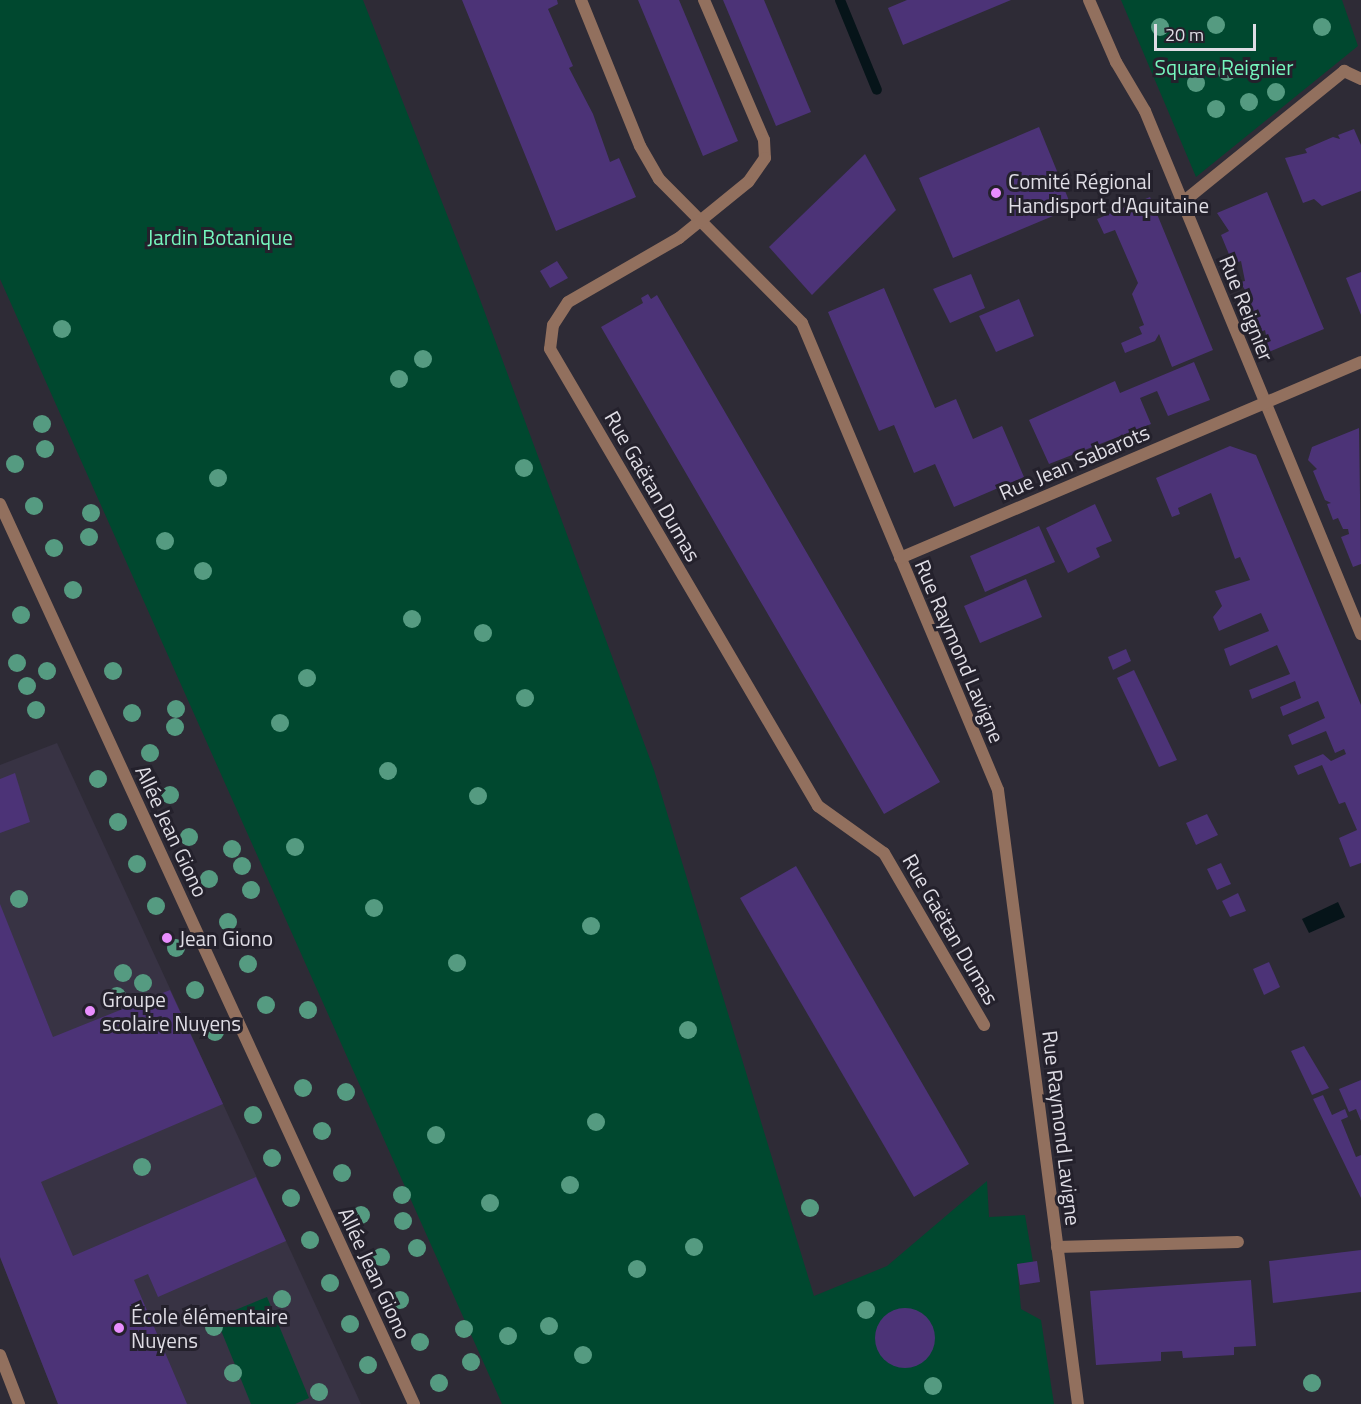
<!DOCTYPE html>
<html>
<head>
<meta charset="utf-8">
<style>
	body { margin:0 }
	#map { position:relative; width:1361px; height:1404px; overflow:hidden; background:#2e2b36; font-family:"Titillium Web",sans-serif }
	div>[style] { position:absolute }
	.built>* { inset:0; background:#383344 }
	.green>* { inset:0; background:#00482f }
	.water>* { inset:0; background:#061419 }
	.stream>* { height:10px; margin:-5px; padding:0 5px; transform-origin:5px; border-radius:5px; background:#061419 }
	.building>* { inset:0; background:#4c3377 }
	.round { border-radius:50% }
	.lane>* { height:12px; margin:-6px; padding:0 6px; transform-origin:6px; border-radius:6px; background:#92705e }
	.street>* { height:12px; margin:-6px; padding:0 6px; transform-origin:6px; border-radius:6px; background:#92705e }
	.trees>* { width:18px; height:18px; margin:-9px; border-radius:50%; background:#559b81 }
	.dots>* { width:16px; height:16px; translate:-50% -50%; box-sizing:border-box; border:3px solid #24212c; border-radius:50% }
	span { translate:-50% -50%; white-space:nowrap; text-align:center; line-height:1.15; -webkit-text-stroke:6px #24212c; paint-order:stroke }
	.park-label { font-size:21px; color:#75f7be }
	.poi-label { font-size:21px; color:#dfdde5 }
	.left { translate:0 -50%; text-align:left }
	.street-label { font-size:21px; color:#dfdde5 }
	.scale { position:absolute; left:1154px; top:24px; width:102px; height:27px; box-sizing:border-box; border:3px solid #dfdde5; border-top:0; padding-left:8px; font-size:18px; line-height:21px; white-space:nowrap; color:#dfdde5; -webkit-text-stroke:4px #24212c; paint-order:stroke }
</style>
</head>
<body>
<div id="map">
	<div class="built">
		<div style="clip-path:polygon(57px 743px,361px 1404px,58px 1404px,0 1257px,0 765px)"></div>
	</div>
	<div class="green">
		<div style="clip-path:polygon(0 0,363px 0,478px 294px,654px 770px,814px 1296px,887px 1266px,987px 1181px,989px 1217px,1025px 1215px,1033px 1262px,1017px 1264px,1021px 1309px,1041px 1320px,1054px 1404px,502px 1404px,0 279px)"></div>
		<div style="clip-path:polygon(1121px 0,1342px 0,1358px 46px,1196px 177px)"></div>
		<div style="clip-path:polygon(267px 1297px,309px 1398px,295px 1404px,251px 1404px,216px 1318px)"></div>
	</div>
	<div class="water">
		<div style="clip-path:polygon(1338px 902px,1345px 917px,1309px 933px,1302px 919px)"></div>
	</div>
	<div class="stream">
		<div style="left:840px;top:0;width:97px;rotate:67.7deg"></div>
	</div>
	<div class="building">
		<div style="clip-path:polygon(462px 0,557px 0,558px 4px,548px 9px,573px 66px,569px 68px,593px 114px,610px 162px,619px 158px,636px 197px,556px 231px)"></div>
		<div style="clip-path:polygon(638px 0,679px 0,738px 141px,703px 156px)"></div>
		<div style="clip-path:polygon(723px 0,764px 0,811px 112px,776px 126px)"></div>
		<div style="clip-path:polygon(907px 0,1011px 0,903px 45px,888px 8px)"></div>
		<div style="clip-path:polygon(1039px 127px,1072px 208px,953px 258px,919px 178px)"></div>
		<div style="clip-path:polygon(1354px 129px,1361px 145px,1361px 191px,1322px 206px,1314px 199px,1303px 203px,1285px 158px,1307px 153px,1305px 149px,1333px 137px,1340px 139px,1338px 135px)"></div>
		<div style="clip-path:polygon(865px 154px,896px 210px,812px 295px,769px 247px)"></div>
		<div style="clip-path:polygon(1267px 192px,1324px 329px,1269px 352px,1265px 330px,1261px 332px,1249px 302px,1252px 301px,1240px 282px,1245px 281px,1241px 261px,1233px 264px,1221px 235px,1229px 231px,1217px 213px)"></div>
		<div style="clip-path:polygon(1150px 197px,1213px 350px,1172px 367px,1159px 334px,1155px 341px,1125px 353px,1121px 343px,1142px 334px,1139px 327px,1144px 325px,1132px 294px,1138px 283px,1115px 230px,1104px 234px,1097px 219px)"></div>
		<div style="clip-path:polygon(557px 261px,568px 278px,550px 288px,540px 271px)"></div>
		<div style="clip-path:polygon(1361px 272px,1361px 315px,1346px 278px)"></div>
		<div style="clip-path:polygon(971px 274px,985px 308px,950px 323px,933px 289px)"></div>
		<div style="clip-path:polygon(884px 288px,935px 408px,956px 399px,973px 439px,1002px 426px,1024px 477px,954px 507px,935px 464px,914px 473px,894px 425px,879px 431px,828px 312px)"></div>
		<div style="clip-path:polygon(648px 294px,651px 299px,657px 295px,940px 782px,884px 814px,601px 327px,643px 303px,641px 298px)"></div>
		<div style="clip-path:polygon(1019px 299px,1034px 336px,996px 352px,979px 316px)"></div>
		<div style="clip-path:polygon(1194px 362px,1210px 400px,1168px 416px,1157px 391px,1140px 398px,1151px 424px,1049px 464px,1029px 420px,1115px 381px,1120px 393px)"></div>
		<div style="clip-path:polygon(1359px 428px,1361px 564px,1353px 567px,1341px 537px,1349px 534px,1348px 529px,1343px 529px,1338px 518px,1333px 520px,1327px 504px,1331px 503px,1325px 500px,1313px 471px,1317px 469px,1308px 460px,1312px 447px)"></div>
		<div style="clip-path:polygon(1230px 446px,1256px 455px,1361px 705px,1361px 863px,1350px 867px,1339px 838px,1357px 830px,1345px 802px,1339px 804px,1322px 765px,1298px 775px,1294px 766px,1323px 754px,1331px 761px,1346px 754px,1344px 749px,1335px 753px,1326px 731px,1292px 745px,1288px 735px,1325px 718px,1318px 701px,1283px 716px,1280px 707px,1301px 698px,1295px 681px,1252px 699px,1249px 690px,1290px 674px,1277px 645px,1230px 666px,1224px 649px,1269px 631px,1261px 613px,1219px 631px,1213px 617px,1222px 606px,1215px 591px,1250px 580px,1240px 557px,1235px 559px,1211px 493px,1178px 508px,1180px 514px,1172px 517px,1156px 478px)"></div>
		<div style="clip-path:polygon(1095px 504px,1112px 541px,1096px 548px,1100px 557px,1068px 573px,1046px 528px)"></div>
		<div style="clip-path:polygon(1039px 526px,1055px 562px,985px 592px,970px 556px)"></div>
		<div style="clip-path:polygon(1026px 579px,1042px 617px,980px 643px,964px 606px)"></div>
		<div style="clip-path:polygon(1126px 649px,1131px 661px,1113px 670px,1108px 657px)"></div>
		<div style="clip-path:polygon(1134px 670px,1177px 760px,1159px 767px,1117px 678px)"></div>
		<div style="clip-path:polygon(15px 773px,30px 822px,0 833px,0 779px)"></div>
		<div style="clip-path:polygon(1207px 814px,1218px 835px,1196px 845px,1186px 823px)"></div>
		<div style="clip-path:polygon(1221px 863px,1231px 884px,1217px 890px,1207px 869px)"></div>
		<div style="clip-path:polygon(796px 866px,969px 1164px,914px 1197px,740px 898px)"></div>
		<div style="clip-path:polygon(1238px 893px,1246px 911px,1230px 917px,1222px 901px)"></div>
		<div style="clip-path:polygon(0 904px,53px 1037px,170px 990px,223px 1104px,41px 1182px,73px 1256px,256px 1177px,286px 1241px,158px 1297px,148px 1274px,134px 1280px,187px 1404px,58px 1404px,0 1257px)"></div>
		<div style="clip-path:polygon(1269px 962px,1280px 987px,1264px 995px,1253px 969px)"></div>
		<div style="clip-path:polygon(1304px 1046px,1329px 1088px,1312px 1095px,1291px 1051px)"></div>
		<div style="clip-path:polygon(1361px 1080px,1361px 1121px,1356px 1109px,1349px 1112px,1339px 1089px)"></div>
		<div style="clip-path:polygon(1323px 1095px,1332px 1115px,1345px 1109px,1348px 1117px,1341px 1120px,1356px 1157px,1361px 1155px,1361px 1198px,1313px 1099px)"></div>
		<div style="clip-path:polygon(1361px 1250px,1361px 1292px,1273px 1303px,1269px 1261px)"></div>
		<div style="clip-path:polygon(1037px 1261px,1040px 1282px,1020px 1285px,1017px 1264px)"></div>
		<div style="clip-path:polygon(1251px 1280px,1256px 1346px,1234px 1347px,1234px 1355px,1183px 1358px,1182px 1351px,1161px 1352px,1161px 1361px,1096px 1365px,1090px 1291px)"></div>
		<div class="round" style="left:875px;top:1308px;width:60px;height:60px"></div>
	</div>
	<div class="lane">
		<div style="left:1183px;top:202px;width:208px;rotate:-39.1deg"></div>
		<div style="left:1344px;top:71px;width:19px;rotate:25deg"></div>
	</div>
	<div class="street">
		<div style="left:581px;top:0;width:157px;rotate:68deg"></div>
		<div style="left:640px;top:146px;width:38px;rotate:60deg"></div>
		<div style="left:659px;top:179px;width:203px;rotate:45.2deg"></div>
		<div style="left:802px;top:323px;width:506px;rotate:67.23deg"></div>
		<div style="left:998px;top:790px;width:619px;rotate:82.58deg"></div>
		<div style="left:704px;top:0;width:152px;rotate:66.8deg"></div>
		<div style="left:764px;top:140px;width:18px;rotate:87deg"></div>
		<div style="left:765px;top:158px;width:29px;rotate:125deg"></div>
		<div style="left:748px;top:182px;width:89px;rotate:140.9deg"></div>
		<div style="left:679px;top:238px;width:128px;rotate:150deg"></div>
		<div style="left:568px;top:302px;width:27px;rotate:123deg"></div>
		<div style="left:553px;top:325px;width:24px;rotate:97deg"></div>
		<div style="left:550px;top:349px;width:530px;rotate:59.61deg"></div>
		<div style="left:818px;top:806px;width:81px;rotate:35.5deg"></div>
		<div style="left:884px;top:853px;width:199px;rotate:59.8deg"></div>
		<div style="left:1089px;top:0;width:68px;rotate:66.5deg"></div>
		<div style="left:1116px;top:62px;width:57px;rotate:59.4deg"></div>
		<div style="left:1145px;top:111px;width:566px;rotate:67.56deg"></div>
		<div style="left:0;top:504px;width:991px;rotate:65.3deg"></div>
		<div style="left:900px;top:558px;width:501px;rotate:-23.03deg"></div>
		<div style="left:1057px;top:1247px;width:181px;rotate:-1.6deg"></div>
		<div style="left:0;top:1355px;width:53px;rotate:68.8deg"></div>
	</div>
	<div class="trees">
		<div style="left:1216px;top:25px"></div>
		<div style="left:1160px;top:27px"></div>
		<div style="left:1322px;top:27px"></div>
		<div style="left:1227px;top:72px"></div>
		<div style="left:1196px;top:83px"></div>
		<div style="left:1276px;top:92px"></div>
		<div style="left:1249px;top:102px"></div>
		<div style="left:1216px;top:109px"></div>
		<div style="left:62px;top:329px"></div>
		<div style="left:423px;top:359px"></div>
		<div style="left:399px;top:379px"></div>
		<div style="left:42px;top:424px"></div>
		<div style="left:45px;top:449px"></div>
		<div style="left:15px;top:464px"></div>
		<div style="left:524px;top:468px"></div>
		<div style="left:218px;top:478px"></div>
		<div style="left:34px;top:506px"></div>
		<div style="left:91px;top:513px"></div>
		<div style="left:89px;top:537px"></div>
		<div style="left:165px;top:541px"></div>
		<div style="left:54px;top:548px"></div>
		<div style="left:203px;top:571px"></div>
		<div style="left:73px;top:590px"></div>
		<div style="left:21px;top:615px"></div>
		<div style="left:412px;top:619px"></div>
		<div style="left:483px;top:633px"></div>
		<div style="left:17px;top:663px"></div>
		<div style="left:47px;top:671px"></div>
		<div style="left:113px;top:671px"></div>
		<div style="left:307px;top:678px"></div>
		<div style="left:27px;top:686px"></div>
		<div style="left:525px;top:698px"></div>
		<div style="left:176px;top:709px"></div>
		<div style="left:36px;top:710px"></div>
		<div style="left:132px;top:713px"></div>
		<div style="left:280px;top:723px"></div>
		<div style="left:175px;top:727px"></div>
		<div style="left:150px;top:753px"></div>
		<div style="left:388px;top:771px"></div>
		<div style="left:98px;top:779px"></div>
		<div style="left:170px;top:795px"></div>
		<div style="left:478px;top:796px"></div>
		<div style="left:118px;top:822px"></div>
		<div style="left:189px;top:837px"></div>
		<div style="left:295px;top:847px"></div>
		<div style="left:232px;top:849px"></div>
		<div style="left:137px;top:864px"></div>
		<div style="left:242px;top:866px"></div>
		<div style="left:209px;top:879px"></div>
		<div style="left:251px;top:890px"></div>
		<div style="left:19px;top:899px"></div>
		<div style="left:156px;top:906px"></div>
		<div style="left:374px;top:908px"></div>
		<div style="left:228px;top:922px"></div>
		<div style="left:591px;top:926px"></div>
		<div style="left:176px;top:948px"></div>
		<div style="left:457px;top:963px"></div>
		<div style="left:248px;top:964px"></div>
		<div style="left:123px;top:973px"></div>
		<div style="left:143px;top:983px"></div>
		<div style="left:195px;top:990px"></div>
		<div style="left:117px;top:996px"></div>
		<div style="left:266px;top:1005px"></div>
		<div style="left:308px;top:1010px"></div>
		<div style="left:688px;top:1030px"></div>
		<div style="left:215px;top:1032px"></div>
		<div style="left:303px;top:1088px"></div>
		<div style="left:346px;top:1092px"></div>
		<div style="left:253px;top:1115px"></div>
		<div style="left:596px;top:1122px"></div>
		<div style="left:322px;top:1131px"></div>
		<div style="left:436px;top:1135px"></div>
		<div style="left:272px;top:1158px"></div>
		<div style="left:142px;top:1167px"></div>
		<div style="left:342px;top:1173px"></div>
		<div style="left:570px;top:1185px"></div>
		<div style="left:402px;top:1195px"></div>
		<div style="left:291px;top:1198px"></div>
		<div style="left:490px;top:1203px"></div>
		<div style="left:810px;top:1208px"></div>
		<div style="left:361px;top:1215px"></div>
		<div style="left:403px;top:1221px"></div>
		<div style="left:310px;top:1240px"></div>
		<div style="left:694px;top:1247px"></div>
		<div style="left:417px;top:1248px"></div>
		<div style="left:381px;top:1257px"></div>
		<div style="left:637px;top:1269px"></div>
		<div style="left:330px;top:1283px"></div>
		<div style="left:282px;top:1299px"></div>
		<div style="left:400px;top:1300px"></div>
		<div style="left:866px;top:1310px"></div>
		<div style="left:350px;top:1324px"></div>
		<div style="left:549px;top:1326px"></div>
		<div style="left:214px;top:1327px"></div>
		<div style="left:464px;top:1329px"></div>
		<div style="left:508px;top:1336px"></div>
		<div style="left:420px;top:1342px"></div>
		<div style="left:583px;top:1355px"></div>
		<div style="left:471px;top:1362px"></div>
		<div style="left:368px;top:1365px"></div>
		<div style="left:233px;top:1373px"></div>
		<div style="left:439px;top:1383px"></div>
		<div style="left:1312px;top:1383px"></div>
		<div style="left:933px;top:1386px"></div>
		<div style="left:319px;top:1392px"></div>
	</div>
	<div class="dots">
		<div style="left:996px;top:193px;background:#e98efe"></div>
		<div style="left:167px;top:938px;background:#e98efe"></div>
		<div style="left:90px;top:1011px;background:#e98efe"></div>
		<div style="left:119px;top:1328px;background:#e98efe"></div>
	</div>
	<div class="park-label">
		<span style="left:1224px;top:67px">Square Reignier</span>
		<span style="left:220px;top:237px">Jardin Botanique</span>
	</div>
	<div class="poi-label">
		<span class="left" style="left:1008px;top:193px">Comité Régional<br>Handisport d'Aquitaine</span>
		<span class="left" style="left:179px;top:938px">Jean Giono</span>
		<span class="left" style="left:102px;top:1011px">Groupe<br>scolaire Nuyens</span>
		<span class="left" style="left:131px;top:1328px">École élémentaire<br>Nuyens</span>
	</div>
	<div class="street-label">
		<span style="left:1247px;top:308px;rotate:68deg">Rue Reignier</span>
		<span style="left:1074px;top:462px;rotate:-23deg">Rue Jean Sabarots</span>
		<span style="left:653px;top:486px;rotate:60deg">Rue Gaëtan Dumas</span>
		<span style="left:960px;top:651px;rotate:67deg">Rue Raymond Lavigne</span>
		<span style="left:172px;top:831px;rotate:65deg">Allée Jean Giono</span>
		<span style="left:951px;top:929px;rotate:60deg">Rue Gaëtan Dumas</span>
		<span style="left:1062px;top:1128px;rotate:83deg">Rue Raymond Lavigne</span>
		<span style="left:375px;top:1273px;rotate:65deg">Allée Jean Giono</span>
	</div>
	<div class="scale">20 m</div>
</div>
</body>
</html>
